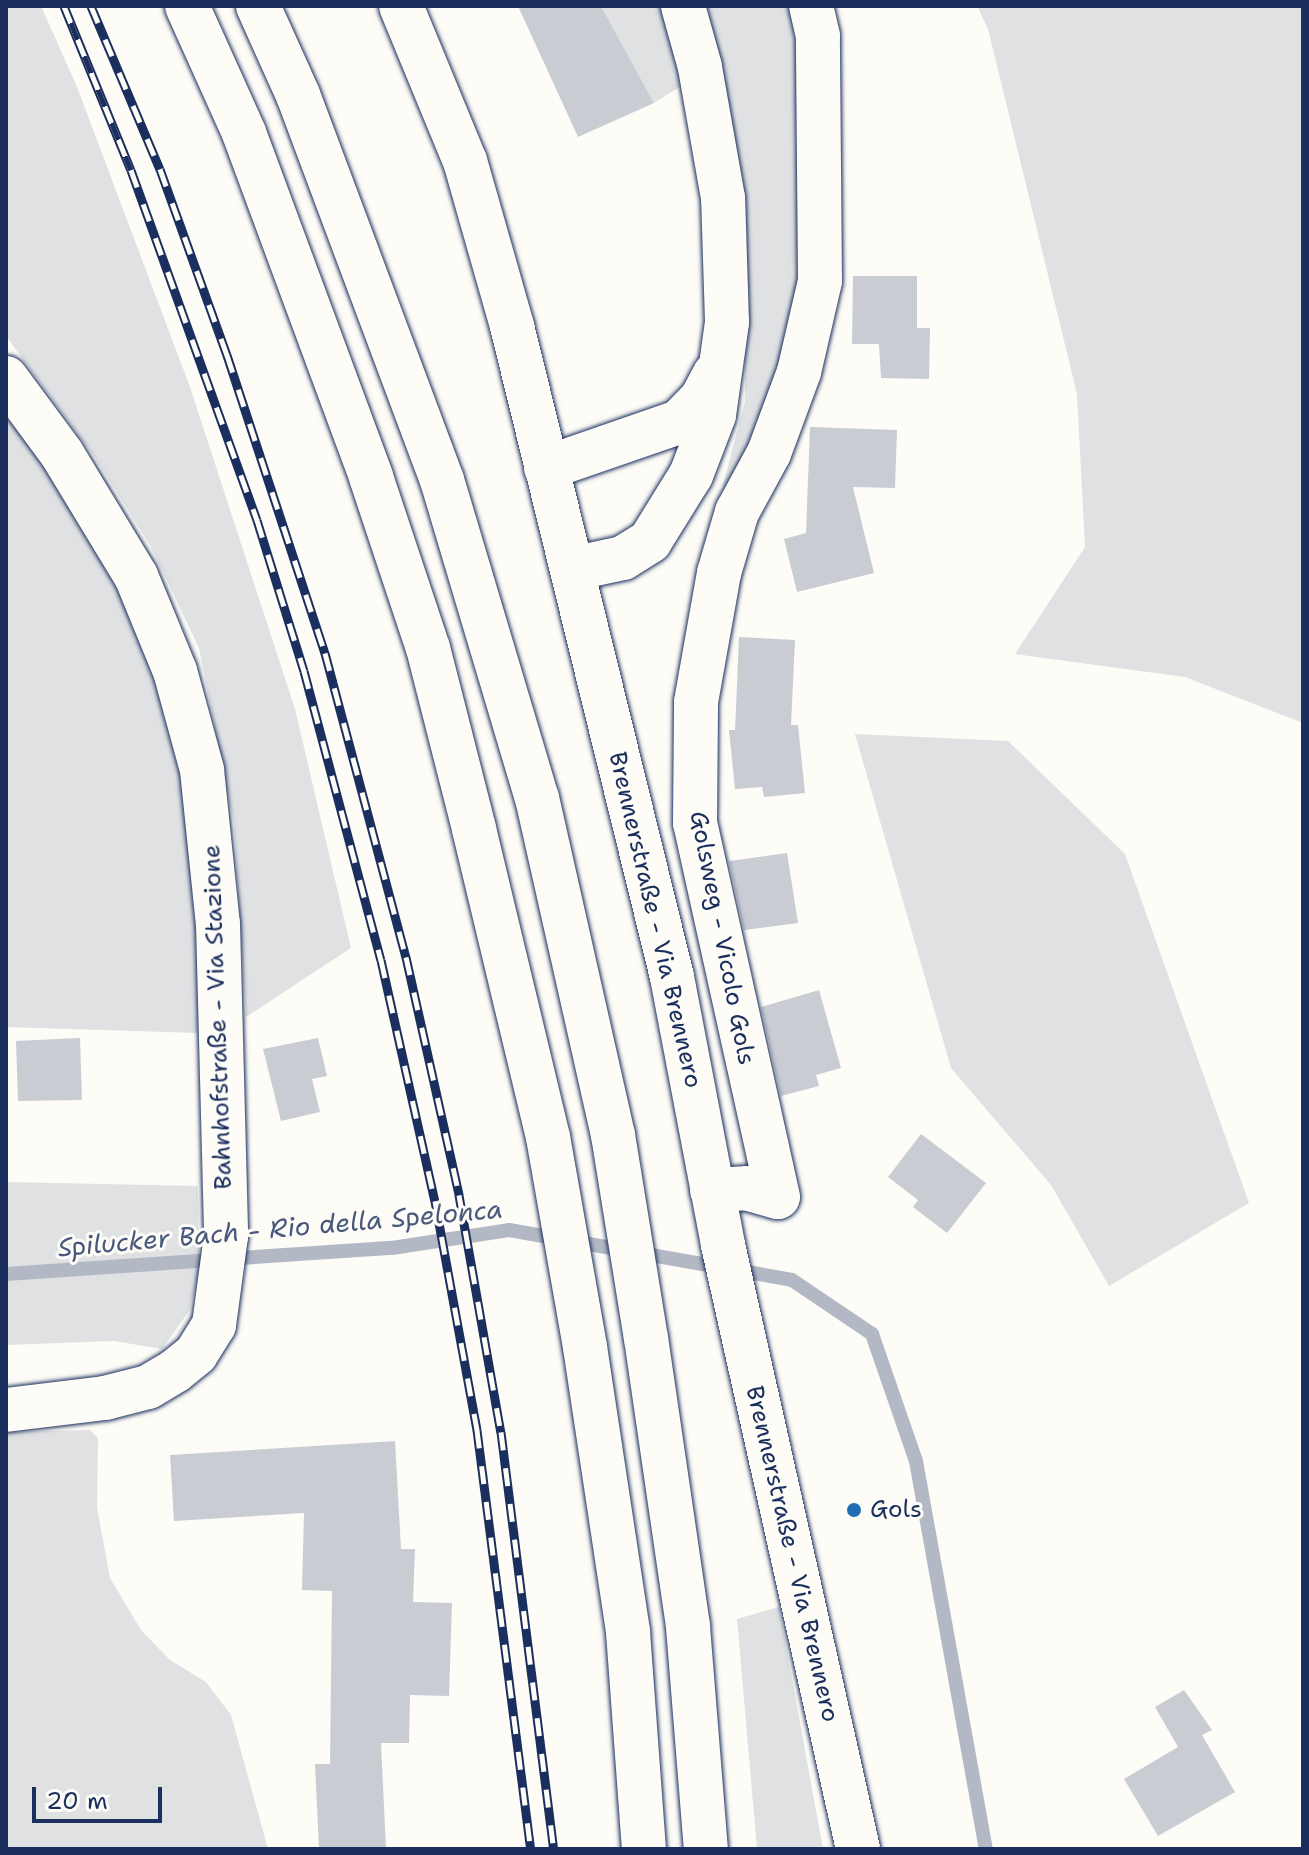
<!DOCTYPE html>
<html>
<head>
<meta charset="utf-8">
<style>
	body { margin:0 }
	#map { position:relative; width:1309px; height:1855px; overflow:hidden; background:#fdfcf7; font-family:"Shantell Sans",sans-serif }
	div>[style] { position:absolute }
	.green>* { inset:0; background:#e0e1e3 }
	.stream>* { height:14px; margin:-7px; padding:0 7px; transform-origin:7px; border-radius:7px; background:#b3b8c5 }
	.building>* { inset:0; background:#c9ccd3 }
	.roads { filter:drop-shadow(0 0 2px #1b2f5e) drop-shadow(0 0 2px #1b2f5e) }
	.minor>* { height:44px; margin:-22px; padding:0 22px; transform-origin:22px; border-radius:22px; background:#fdfcf7 }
	.primary>* { height:44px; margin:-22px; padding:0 22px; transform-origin:22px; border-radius:22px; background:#fdfcf7 }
	.motorway>* { height:44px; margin:-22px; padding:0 22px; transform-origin:22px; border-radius:22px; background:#fdfcf7 }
	.rail>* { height:9px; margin-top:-4.5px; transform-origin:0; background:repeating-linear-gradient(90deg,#fdfcf7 0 18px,#1b2f5e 0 36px); box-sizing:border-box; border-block:2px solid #1b2f5e }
	.dots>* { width:22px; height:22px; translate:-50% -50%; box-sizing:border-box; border:4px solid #fdfcf7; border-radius:50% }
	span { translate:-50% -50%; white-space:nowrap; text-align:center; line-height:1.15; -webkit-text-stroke:6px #fdfcf7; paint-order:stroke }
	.street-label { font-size:24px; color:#1b2f5e }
	.poi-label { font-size:24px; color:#1b2f5e }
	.left { translate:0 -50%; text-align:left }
	.water-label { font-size:26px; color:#49587d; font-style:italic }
	.frame { position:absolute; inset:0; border:8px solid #1b2f5e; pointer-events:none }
	.scale { position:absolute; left:32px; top:1787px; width:130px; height:36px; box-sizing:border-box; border:4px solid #1b2f5e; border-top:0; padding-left:10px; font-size:24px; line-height:28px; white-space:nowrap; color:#1b2f5e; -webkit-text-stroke:6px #fdfcf7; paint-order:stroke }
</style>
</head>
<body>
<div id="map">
	<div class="green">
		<div style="clip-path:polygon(6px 6px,41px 6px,77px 87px,190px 387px,295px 709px,351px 948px,246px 1017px,234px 823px,199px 648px,151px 547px,96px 459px,6px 336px)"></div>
		<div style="clip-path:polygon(601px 6px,675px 6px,694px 78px,654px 103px)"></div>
		<div style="clip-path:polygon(699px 6px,811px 6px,822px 217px,737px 512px,723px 485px,745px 401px,744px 237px)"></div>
		<div style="clip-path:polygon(977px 6px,1303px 6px,1303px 723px,1185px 677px,1015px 654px,1085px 547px,1077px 394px,988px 29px)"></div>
		<div style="clip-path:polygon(6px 410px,86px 520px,151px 658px,181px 765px,198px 944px,198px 1033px,6px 1027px)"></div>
		<div style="clip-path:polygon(855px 734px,1008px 741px,1125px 854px,1249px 1203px,1109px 1286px,1051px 1185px,951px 1068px)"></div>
		<div style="clip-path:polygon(6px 1182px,198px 1186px,199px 1273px,189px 1311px,162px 1349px,114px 1341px,6px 1345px)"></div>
		<div style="clip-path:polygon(90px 1430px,98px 1438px,97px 1508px,110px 1578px,141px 1630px,170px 1660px,206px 1682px,231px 1715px,268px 1849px,6px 1849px,6px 1432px)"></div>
		<div style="clip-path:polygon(779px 1607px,823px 1849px,757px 1849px,737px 1619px)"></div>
	</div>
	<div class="stream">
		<div style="left:6px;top:1274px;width:387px;rotate:-3.9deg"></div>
		<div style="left:392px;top:1248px;width:118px;rotate:-8.7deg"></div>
		<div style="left:509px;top:1230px;width:287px;rotate:10deg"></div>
		<div style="left:792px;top:1280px;width:97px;rotate:34deg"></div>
		<div style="left:872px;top:1334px;width:134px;rotate:70.9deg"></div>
		<div style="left:916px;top:1461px;width:394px;rotate:79.8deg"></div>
	</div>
	<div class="building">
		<div style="clip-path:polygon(518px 6px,601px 6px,654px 103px,578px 137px)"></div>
		<div style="clip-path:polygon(853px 276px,917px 276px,917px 328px,930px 328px,929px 379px,881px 378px,879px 344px,852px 344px)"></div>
		<div style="clip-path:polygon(810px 427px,897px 430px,895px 488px,853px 487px,874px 573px,797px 592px,784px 539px,806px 533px)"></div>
		<div style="clip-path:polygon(739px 637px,795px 640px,791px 725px,798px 725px,805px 793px,764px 797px,762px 787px,735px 789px,729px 730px,735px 730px)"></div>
		<div style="clip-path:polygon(787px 853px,798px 923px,744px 930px,729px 861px)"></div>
		<div style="clip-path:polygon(819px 990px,841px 1068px,816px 1075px,819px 1086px,781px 1096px,761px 1007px)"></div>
		<div style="clip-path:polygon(80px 1038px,82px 1100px,18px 1101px,16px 1041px)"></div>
		<div style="clip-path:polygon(318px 1038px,327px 1076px,312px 1079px,320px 1112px,281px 1121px,263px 1049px)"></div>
		<div style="clip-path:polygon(921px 1134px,986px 1183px,947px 1233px,913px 1207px,918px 1200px,888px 1177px)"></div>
		<div style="clip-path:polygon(395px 1441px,401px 1549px,415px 1549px,413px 1602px,452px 1603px,449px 1696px,410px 1695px,409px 1743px,381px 1743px,386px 1849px,319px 1849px,315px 1764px,330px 1764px,332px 1591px,302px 1590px,304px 1513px,174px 1521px,170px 1455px)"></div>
		<div style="clip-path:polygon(1184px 1690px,1212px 1730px,1202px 1735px,1235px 1792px,1158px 1836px,1124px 1779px,1178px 1747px,1155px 1707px)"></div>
	</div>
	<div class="roads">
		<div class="minor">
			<div style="left:6px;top:378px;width:94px;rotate:53.6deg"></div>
			<div style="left:62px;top:454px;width:143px;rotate:58.8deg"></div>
			<div style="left:136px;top:576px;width:103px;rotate:67.7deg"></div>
			<div style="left:175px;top:671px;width:103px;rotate:74.7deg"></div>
			<div style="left:202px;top:770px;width:155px;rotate:84.1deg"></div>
			<div style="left:218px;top:924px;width:312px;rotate:88.5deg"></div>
			<div style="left:226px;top:1236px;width:90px;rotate:97.7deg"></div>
			<div style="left:214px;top:1325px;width:34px;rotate:122deg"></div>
			<div style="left:196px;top:1354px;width:27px;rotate:141deg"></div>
			<div style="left:175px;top:1371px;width:31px;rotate:149deg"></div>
			<div style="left:148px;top:1387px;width:44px;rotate:165.7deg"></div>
			<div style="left:105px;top:1398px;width:100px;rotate:173.1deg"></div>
			<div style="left:546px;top:468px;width:141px;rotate:-19.1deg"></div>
			<div style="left:679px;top:422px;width:33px;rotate:-46deg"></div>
			<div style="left:702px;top:398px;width:27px;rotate:-62deg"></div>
			<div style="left:572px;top:569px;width:52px;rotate:-12.2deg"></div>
			<div style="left:623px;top:558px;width:32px;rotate:-32deg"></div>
			<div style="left:650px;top:541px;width:78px;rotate:-58.2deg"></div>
			<div style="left:691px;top:475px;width:64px;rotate:-69deg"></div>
			<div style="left:714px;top:415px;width:94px;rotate:-82deg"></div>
			<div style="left:727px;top:322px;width:124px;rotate:-91.8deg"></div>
			<div style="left:723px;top:198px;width:133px;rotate:-100deg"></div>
			<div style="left:700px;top:67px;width:63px;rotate:-105.6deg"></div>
			<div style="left:712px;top:1190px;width:34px;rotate:-3deg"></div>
			<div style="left:746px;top:1188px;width:33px;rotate:16deg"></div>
			<div style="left:778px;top:1197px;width:383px;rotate:-102.5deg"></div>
			<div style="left:695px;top:823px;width:121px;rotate:-89.5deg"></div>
			<div style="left:696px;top:702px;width:131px;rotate:-79.9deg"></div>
			<div style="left:719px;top:573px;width:64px;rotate:-73.6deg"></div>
			<div style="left:737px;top:512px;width:67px;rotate:-61.5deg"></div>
			<div style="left:769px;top:453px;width:86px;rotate:-69.7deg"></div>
			<div style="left:799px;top:372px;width:93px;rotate:-77deg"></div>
			<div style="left:820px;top:281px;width:245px;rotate:-90.5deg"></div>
			<div style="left:818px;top:36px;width:31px;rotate:-103deg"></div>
		</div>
		<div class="primary">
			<div style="left:401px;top:6px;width:168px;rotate:67.6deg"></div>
			<div style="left:465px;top:161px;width:172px;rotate:74.1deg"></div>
			<div style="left:512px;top:326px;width:670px;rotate:76.19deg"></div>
			<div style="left:672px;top:977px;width:273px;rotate:79.2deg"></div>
			<div style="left:723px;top:1245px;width:619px;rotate:77.4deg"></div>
		</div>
		<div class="motorway">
			<div style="left:187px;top:6px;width:139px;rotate:65.8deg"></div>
			<div style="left:244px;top:133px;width:367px;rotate:69.7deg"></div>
			<div style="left:371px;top:477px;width:180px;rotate:71.6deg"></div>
			<div style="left:428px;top:648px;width:187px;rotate:75.7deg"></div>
			<div style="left:474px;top:829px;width:317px;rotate:76.5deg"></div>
			<div style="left:548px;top:1137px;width:213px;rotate:80deg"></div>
			<div style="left:585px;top:1347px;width:288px;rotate:81.4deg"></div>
			<div style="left:628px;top:1632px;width:218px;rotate:85.8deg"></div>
			<div style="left:258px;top:6px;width:98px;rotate:65.8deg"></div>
			<div style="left:298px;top:95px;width:411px;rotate:69.5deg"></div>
			<div style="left:442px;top:480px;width:332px;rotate:73.4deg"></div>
			<div style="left:537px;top:798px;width:345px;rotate:77.3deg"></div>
			<div style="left:613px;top:1135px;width:206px;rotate:80.8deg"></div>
			<div style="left:646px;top:1338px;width:292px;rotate:81.7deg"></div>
			<div style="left:688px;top:1627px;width:223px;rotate:85.4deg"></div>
		</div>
	</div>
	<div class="rail">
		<div style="left:64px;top:6px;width:177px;rotate:67.8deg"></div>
		<div style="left:131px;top:170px;width:372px;rotate:70.2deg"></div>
		<div style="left:257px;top:520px;width:158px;rotate:72.7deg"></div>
		<div style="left:304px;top:671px;width:299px;rotate:75.1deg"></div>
		<div style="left:381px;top:960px;width:247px;rotate:77.4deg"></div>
		<div style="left:435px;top:1201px;width:233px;rotate:79.6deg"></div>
		<div style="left:477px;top:1430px;width:422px;rotate:82.7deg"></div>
		<div style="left:91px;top:6px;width:177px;rotate:67.1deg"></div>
		<div style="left:160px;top:169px;width:198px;rotate:70.2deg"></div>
		<div style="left:227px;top:355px;width:314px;rotate:71.8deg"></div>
		<div style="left:325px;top:653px;width:315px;rotate:75.1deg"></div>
		<div style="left:406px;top:957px;width:244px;rotate:77.4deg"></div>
		<div style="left:459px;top:1195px;width:241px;rotate:80deg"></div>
		<div style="left:501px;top:1432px;width:420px;rotate:82.8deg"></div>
	</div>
	<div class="dots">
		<div style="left:854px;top:1510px;background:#1f6fb2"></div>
	</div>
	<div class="street-label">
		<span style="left:655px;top:920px;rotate:77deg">Brennerstraße - Via Brennero</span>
		<span style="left:722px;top:938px;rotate:79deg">Golsweg - Vicolo Gols</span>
		<span style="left:218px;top:1017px;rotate:-92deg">Bahnhofstraße - Via Stazione</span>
		<span style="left:792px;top:1554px;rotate:77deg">Brennerstraße - Via Brennero</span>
	</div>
	<div class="poi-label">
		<span class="left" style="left:870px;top:1510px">Gols</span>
	</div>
	<div class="water-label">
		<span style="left:280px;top:1228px;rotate:-5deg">Spilucker Bach - Rio della Spelonca</span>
	</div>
	<div class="frame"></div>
	<div class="scale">20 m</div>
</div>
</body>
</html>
